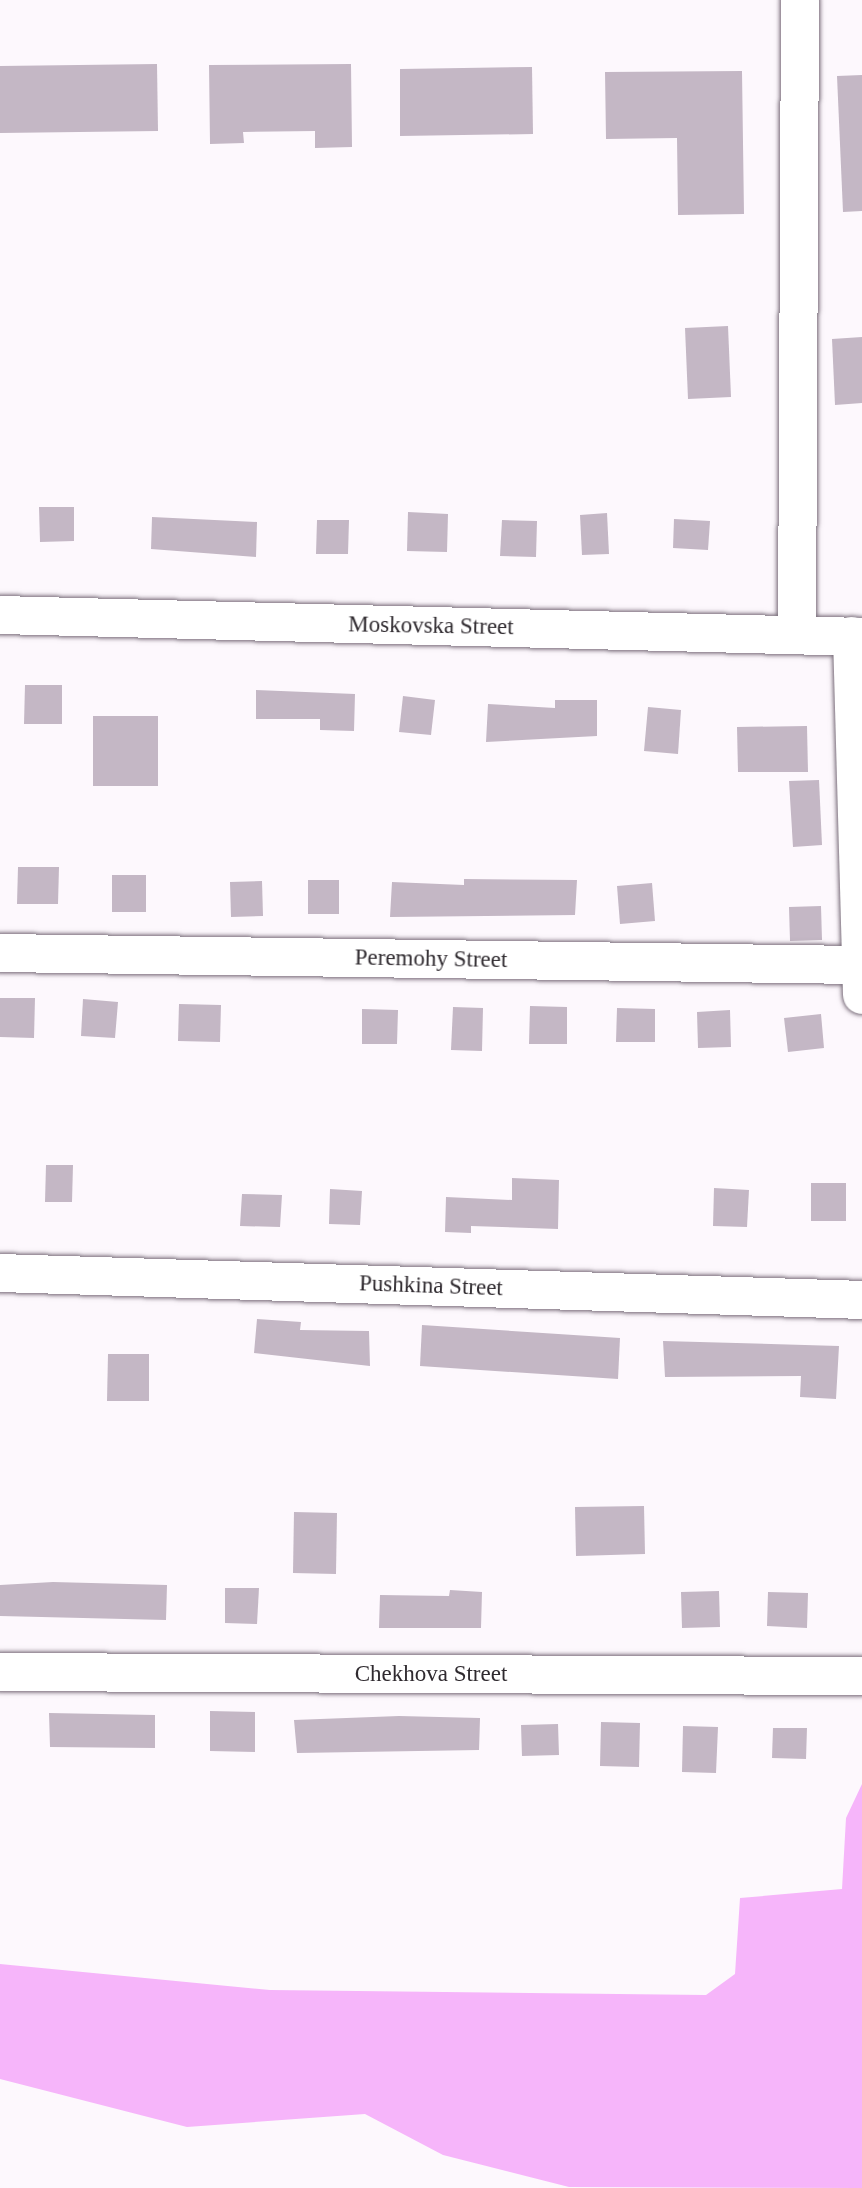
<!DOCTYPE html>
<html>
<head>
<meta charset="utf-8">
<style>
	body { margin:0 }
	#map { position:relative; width:862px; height:2188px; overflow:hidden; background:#fdf8fd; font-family:"Times New Roman",serif }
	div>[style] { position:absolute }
	.green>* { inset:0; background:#f6b5fa }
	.building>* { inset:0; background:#c4b7c5 }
	.roads { filter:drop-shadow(0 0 2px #7c707d) drop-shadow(0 0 2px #7c707d) }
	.minor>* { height:38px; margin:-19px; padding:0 19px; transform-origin:19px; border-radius:19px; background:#fff }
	span { translate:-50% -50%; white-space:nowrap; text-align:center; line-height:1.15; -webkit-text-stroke:7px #fff; paint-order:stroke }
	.street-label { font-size:23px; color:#2f2a2f }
</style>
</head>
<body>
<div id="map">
	<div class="green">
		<div style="clip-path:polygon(862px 1784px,862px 2188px,569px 2187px,443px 2155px,365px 2114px,187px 2127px,0 2079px,0 1964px,270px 1990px,706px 1995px,735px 1974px,740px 1898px,842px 1889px,846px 1818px)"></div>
	</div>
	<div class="building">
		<div style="clip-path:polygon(157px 64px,158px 131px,0 133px,0 66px)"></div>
		<div style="clip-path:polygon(351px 64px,352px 147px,315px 148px,315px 131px,243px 132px,244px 143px,210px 144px,209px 65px)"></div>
		<div style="clip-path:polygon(532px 67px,533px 134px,400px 136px,400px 69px)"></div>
		<div style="clip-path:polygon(742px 71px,744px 214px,678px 215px,677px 138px,606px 139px,605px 72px)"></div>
		<div style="clip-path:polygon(862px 75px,862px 211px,843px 212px,837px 76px)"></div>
		<div style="clip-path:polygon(728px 326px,731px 397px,688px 399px,685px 328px)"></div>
		<div style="clip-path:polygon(862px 337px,862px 403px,835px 405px,832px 339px)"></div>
		<div style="clip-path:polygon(39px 507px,74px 507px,74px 541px,40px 542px)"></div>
		<div style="clip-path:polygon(408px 512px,448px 514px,447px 552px,407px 551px)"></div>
		<div style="clip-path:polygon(607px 513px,609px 554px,582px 555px,580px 515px)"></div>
		<div style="clip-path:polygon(152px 517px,257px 522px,256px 557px,151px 549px)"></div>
		<div style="clip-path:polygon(674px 519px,710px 521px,708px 550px,673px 548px)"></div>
		<div style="clip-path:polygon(317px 520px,349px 520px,348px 554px,316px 554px)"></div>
		<div style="clip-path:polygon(502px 520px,537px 521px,536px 557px,500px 556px)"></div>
		<div style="clip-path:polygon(25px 685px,62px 685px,62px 724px,24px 724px)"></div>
		<div style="clip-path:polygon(256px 690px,355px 694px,354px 731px,320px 730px,320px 719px,256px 719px)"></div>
		<div style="clip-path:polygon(403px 696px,435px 700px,431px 735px,399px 732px)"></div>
		<div style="clip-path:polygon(555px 700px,597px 700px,597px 736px,486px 742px,488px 704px,555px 708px)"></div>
		<div style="clip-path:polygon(648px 707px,681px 710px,678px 754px,644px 751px)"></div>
		<div style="clip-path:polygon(93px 716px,158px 716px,158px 786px,93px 786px)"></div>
		<div style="clip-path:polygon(807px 726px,808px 772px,738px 772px,737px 727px)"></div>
		<div style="clip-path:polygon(819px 780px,822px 845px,793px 847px,789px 781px)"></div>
		<div style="clip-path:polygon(18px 867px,59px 867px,58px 904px,17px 904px)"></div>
		<div style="clip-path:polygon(112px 875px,146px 875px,146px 912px,112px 912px)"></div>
		<div style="clip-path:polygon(464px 879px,577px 880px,575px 915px,390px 917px,392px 882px,464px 885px)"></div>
		<div style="clip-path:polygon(308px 880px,339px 880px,339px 914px,308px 914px)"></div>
		<div style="clip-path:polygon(262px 881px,263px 916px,231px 917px,230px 882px)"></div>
		<div style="clip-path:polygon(652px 883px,655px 921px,620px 924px,617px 886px)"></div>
		<div style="clip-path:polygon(821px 906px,822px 940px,790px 941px,789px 907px)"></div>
		<div style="clip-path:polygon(0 998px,35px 998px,34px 1038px,0 1037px)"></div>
		<div style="clip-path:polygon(83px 999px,118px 1002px,115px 1038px,81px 1036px)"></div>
		<div style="clip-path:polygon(179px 1004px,221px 1005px,220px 1042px,178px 1041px)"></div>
		<div style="clip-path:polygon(530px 1006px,567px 1007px,567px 1044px,529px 1044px)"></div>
		<div style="clip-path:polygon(453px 1007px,483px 1008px,482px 1051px,451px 1050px)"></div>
		<div style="clip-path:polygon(617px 1008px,655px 1009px,655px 1042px,616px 1042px)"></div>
		<div style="clip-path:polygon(362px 1009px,398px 1010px,397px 1044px,362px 1044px)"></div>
		<div style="clip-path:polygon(730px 1010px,731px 1047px,698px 1048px,697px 1012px)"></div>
		<div style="clip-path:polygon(821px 1014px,824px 1048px,788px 1052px,784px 1018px)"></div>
		<div style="clip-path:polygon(46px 1165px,73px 1165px,72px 1202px,45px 1202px)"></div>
		<div style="clip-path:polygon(512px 1178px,559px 1180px,558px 1229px,471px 1226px,471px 1233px,445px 1232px,446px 1197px,512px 1200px)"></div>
		<div style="clip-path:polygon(811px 1183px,846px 1183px,846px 1221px,811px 1221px)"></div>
		<div style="clip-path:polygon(714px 1188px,749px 1190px,747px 1227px,713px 1226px)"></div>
		<div style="clip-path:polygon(330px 1189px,362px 1191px,360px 1225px,329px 1224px)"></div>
		<div style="clip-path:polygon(242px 1194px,282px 1195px,280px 1227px,240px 1226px)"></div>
		<div style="clip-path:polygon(257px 1319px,301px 1322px,300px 1330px,369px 1331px,370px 1366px,254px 1353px)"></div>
		<div style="clip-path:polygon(422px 1325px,620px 1338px,618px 1379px,420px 1366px)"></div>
		<div style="clip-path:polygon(663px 1341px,839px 1346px,836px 1399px,800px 1397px,801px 1376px,665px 1377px)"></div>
		<div style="clip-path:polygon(108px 1354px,149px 1354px,149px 1401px,107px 1401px)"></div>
		<div style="clip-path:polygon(644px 1506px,645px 1554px,576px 1556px,575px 1507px)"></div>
		<div style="clip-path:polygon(294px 1512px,337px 1513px,336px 1574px,293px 1573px)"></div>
		<div style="clip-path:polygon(53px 1582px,167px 1585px,166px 1620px,0 1616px,0 1585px)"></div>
		<div style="clip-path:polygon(225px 1588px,259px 1588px,257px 1624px,225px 1623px)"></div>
		<div style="clip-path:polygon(450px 1590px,482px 1592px,481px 1628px,379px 1628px,380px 1595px,449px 1596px)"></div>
		<div style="clip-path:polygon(719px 1591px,720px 1627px,682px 1628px,681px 1592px)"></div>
		<div style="clip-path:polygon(768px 1592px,808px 1593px,807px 1628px,767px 1626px)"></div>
		<div style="clip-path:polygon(210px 1711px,255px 1712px,255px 1752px,210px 1751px)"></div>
		<div style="clip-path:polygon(49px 1713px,155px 1715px,155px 1748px,50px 1747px)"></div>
		<div style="clip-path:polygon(399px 1716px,480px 1718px,479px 1750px,297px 1753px,294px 1720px)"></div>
		<div style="clip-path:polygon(601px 1722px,640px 1723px,639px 1767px,600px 1766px)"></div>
		<div style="clip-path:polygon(558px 1724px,559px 1755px,522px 1756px,521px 1725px)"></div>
		<div style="clip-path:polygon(683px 1726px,718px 1727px,716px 1773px,682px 1772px)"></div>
		<div style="clip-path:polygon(773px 1728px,807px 1728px,806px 1759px,772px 1758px)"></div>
	</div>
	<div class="roads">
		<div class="minor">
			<div style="left:0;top:615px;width:862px;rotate:1.46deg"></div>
			<div style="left:797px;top:635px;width:635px;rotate:-89.73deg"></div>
			<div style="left:852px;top:636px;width:359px;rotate:88.4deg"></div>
			<div style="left:0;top:953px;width:862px;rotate:0.8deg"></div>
			<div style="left:0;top:1273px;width:862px;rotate:1.79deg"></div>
			<div style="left:0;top:1672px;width:862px;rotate:0.27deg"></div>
		</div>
	</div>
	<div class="street-label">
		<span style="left:431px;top:626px;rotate:1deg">Moskovska Street</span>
		<span style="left:431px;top:959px;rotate:1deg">Peremohy Street</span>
		<span style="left:431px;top:1286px;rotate:2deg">Pushkina Street</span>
		<span style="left:431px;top:1674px">Chekhova Street</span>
	</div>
</div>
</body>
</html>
